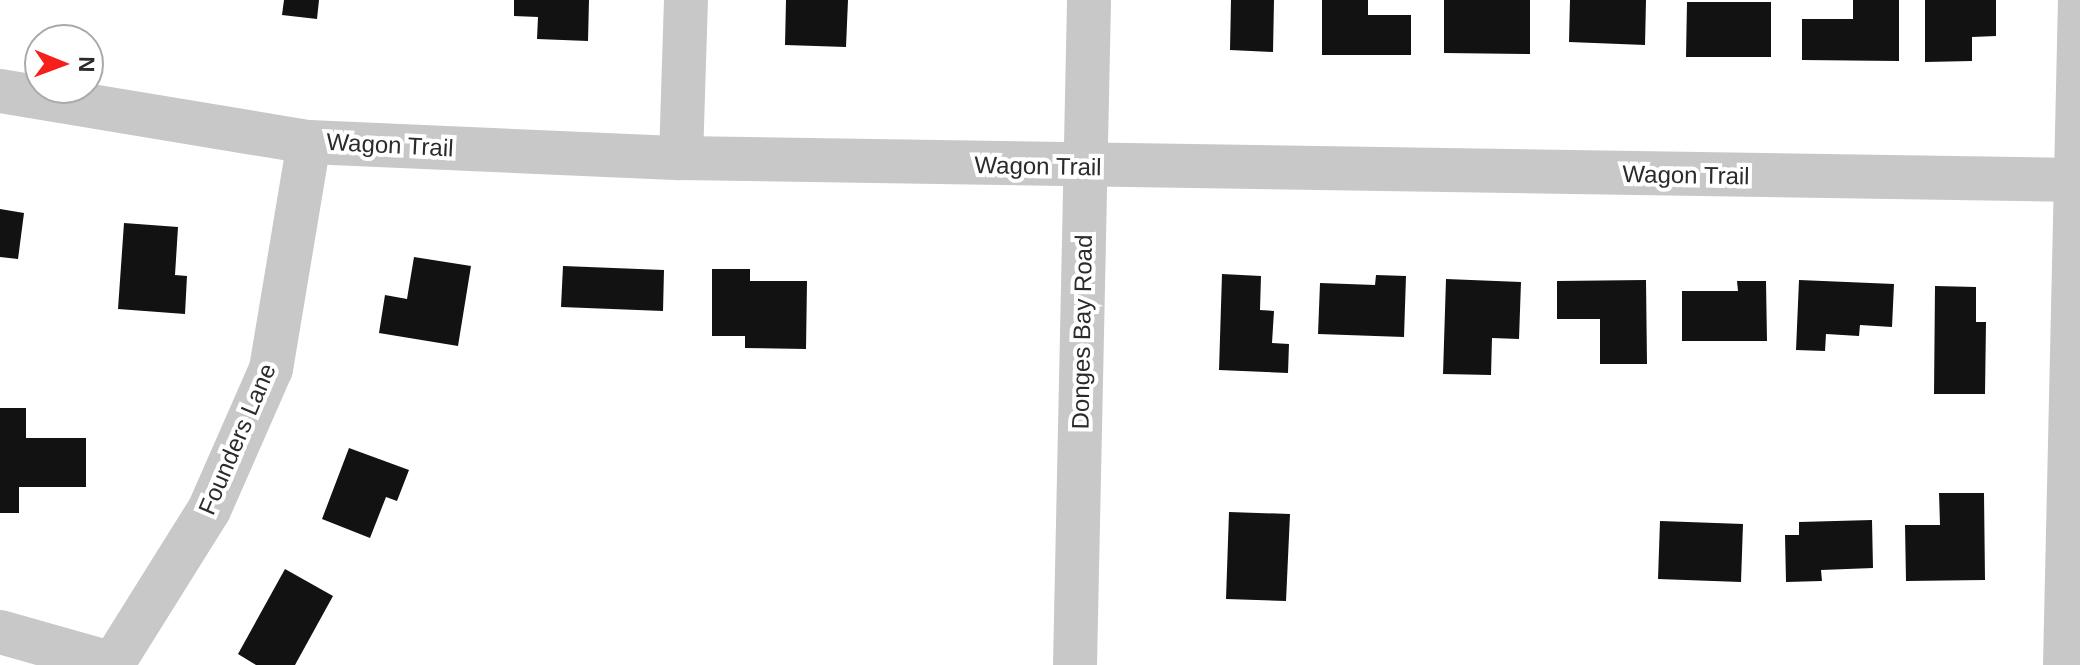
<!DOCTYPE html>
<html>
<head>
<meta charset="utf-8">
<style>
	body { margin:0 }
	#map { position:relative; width:2080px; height:665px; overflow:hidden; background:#fff; font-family:Helvetica,sans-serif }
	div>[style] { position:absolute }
	.building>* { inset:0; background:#121212 }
	.minor>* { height:44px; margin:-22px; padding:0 22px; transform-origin:22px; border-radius:22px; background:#c8c8c8 }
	span { translate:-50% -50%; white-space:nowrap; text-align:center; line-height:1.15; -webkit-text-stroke:8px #fff; paint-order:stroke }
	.street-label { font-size:24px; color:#2b2b2b }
	.north { position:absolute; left:24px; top:24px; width:80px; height:80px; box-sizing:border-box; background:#fff; border:2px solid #aaa; border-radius:50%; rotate:91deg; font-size:22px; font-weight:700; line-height:32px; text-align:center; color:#2b2b2b }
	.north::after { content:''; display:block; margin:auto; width:28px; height:36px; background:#f61f1a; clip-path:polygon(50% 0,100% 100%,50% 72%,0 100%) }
</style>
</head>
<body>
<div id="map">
	<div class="building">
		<div style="clip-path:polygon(284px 0,319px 0,317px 19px,282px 15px)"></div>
		<div style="clip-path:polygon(514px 0,589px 0,588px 41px,537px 39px,538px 17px,514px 16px)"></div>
		<div style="clip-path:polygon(786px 0,848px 0,846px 47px,785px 45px)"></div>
		<div style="clip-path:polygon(1231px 0,1274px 0,1273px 52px,1230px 50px)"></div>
		<div style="clip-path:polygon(1322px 0,1368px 0,1368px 15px,1411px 15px,1411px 55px,1322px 55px)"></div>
		<div style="clip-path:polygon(1444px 0,1530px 0,1530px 54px,1444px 53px)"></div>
		<div style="clip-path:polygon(1570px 0,1646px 0,1645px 45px,1569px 42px)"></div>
		<div style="clip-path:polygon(1853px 0,1899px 0,1899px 61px,1802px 60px,1802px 19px,1853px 19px)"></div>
		<div style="clip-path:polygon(1925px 0,1996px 0,1996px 36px,1972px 37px,1972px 61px,1925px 62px)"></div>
		<div style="clip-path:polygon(1687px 2px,1771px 2px,1771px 57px,1686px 57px)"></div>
		<div style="clip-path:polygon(0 209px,24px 213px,18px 259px,0 257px)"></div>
		<div style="clip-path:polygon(124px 223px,178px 227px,175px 275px,187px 276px,185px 314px,118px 309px)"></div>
		<div style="clip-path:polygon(414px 257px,471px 266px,458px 346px,379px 333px,385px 295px,407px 299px)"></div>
		<div style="clip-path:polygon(563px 266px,664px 270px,663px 311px,561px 307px)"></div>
		<div style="clip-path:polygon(712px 269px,750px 269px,750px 281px,807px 281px,806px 349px,745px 348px,745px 336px,712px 336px)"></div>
		<div style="clip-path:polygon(1222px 274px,1261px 276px,1260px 310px,1274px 311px,1272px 343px,1289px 344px,1288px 373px,1219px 370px)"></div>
		<div style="clip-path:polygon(1376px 275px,1406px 276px,1404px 337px,1318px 334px,1320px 283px,1375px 285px)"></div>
		<div style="clip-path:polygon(1446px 279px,1521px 282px,1519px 339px,1492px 338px,1491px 375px,1443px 374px)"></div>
		<div style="clip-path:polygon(1646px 280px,1647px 364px,1600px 364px,1600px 319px,1557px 319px,1557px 281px)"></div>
		<div style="clip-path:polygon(1799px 280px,1894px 284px,1892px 327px,1860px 325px,1859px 336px,1826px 334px,1825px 351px,1796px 350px)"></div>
		<div style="clip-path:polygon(1737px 281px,1766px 281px,1767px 341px,1682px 341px,1682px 291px,1738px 291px)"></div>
		<div style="clip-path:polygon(1935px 286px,1976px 287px,1976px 322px,1986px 322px,1985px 394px,1934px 394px)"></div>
		<div style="clip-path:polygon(0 408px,26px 408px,26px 438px,86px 438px,86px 487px,19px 487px,19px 513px,0 513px)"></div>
		<div style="clip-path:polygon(349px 448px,409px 470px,397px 501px,386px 497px,370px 538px,322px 519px)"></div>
		<div style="clip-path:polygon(1939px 493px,1984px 493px,1985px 580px,1906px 581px,1905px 525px,1940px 525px)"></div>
		<div style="clip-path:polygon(1229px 512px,1290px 514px,1286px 601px,1226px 599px)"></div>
		<div style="clip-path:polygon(1872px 520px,1873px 568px,1821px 570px,1822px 581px,1786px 582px,1785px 535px,1799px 535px,1799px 522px)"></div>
		<div style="clip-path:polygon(1660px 521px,1743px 524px,1741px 582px,1658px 579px)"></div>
		<div style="clip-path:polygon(285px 569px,333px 596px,295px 665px,256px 665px,238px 654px)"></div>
	</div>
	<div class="minor">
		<div style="left:0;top:91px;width:313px;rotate:9.4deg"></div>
		<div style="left:309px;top:142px;width:372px;rotate:2.5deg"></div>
		<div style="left:681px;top:158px;width:1399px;rotate:0.9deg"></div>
		<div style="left:681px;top:158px;width:158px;rotate:-88.2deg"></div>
		<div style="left:0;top:632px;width:114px;rotate:15.7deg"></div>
		<div style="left:112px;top:665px;width:183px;rotate:-58deg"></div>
		<div style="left:209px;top:510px;width:154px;rotate:-66.3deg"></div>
		<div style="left:271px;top:369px;width:230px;rotate:-80.5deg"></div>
		<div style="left:1075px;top:665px;width:665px;rotate:-88.79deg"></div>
		<div style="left:2065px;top:665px;width:665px;rotate:-88.71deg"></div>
	</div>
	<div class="street-label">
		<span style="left:390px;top:145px;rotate:3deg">Wagon Trail</span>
		<span style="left:1038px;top:166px;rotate:1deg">Wagon Trail</span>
		<span style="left:1686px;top:175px;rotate:1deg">Wagon Trail</span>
		<span style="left:1082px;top:332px;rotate:-89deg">Donges Bay Road</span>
		<span style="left:237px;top:439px;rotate:-67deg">Founders Lane</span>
	</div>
	<div class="north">N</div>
</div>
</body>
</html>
